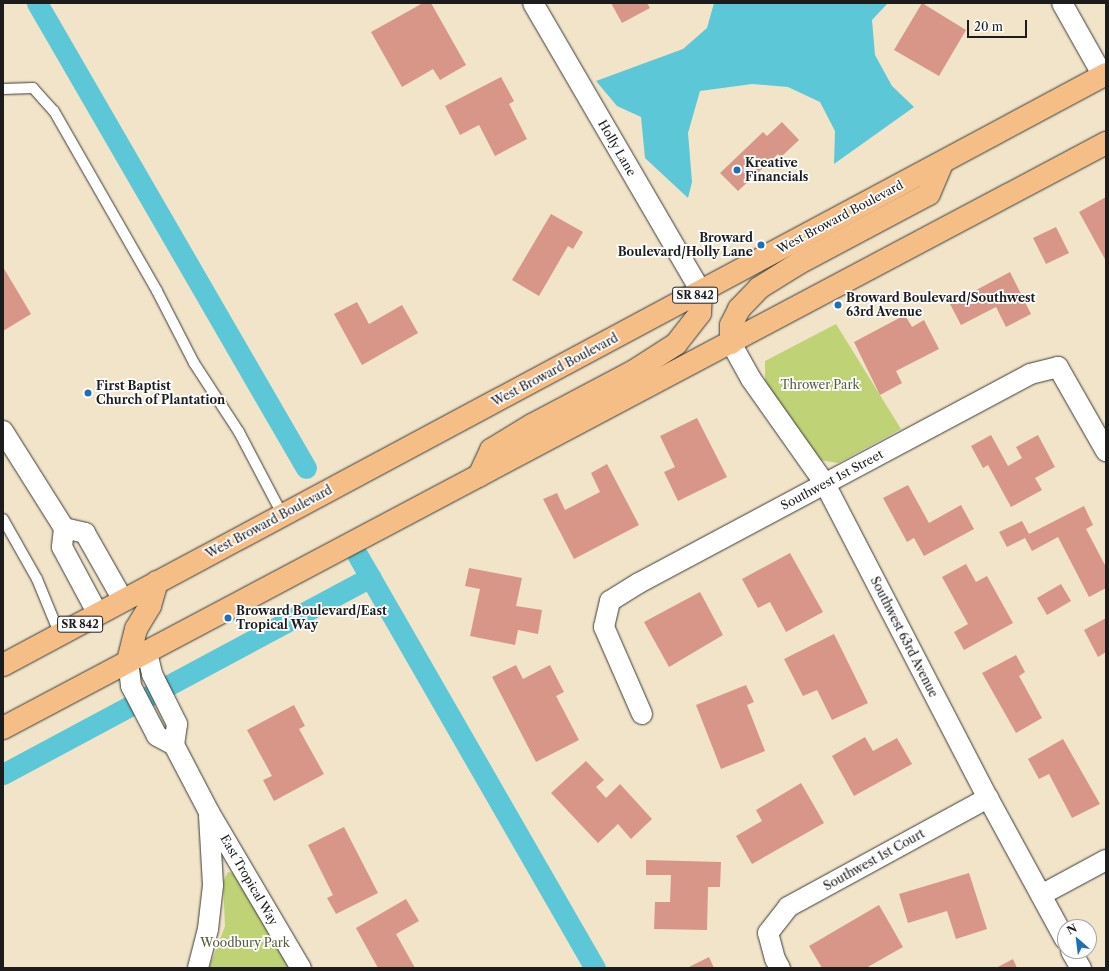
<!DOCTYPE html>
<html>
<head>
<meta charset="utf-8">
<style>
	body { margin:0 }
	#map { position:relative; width:1109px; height:971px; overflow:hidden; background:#f1e4c9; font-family:"Libre Caslon Text",serif }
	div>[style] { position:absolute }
	.green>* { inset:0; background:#bfd276 }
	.water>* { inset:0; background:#5cc7d6 }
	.canal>* { height:21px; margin:-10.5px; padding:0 10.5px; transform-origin:10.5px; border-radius:10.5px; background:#5cc7d6 }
	.building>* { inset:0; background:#d89689 }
	.roads { filter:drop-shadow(0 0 1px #3c3a36) drop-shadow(0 0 1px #3c3a36) }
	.service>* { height:10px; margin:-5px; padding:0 5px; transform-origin:5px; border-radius:5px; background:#fff }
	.minor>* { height:20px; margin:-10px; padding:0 10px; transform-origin:10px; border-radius:10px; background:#fff }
	.primary>* { height:22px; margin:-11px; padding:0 11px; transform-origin:11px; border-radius:11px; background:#f6be87 }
	.dots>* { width:11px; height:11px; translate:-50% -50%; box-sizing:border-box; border:2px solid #fff; border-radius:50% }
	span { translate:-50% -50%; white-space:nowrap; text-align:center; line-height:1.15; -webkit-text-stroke:3.5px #fff; paint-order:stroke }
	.shield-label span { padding:1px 3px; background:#fff; border:1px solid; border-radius:3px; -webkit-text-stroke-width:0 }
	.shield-label { font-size:11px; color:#1c1c1c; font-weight:700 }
	.street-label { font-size:12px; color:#1c1c1c }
	.poi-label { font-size:12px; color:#1c1c1c; font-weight:700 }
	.left { translate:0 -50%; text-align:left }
	.right { translate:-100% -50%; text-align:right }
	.park-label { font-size:12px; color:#555c3c }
	.frame { position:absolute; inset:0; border:4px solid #1c1c1c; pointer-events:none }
	.north { position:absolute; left:1057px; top:919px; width:40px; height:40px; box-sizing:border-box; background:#fff; border:1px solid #a4a4a4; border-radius:50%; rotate:332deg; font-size:11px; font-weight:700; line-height:16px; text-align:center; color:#1c1c1c }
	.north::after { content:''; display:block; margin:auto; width:14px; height:18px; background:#1f6fb2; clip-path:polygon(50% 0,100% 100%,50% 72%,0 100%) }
	.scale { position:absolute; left:967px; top:20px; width:60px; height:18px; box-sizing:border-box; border:2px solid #1c1c1c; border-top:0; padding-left:5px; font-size:12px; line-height:14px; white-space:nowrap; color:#1c1c1c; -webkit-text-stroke:3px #fff; paint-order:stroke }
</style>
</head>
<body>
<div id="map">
	<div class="green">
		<div style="clip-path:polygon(836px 324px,901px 429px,838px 463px,820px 460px,765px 382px,765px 361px)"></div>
		<div style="clip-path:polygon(228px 872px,234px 873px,289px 968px,209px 968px,225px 926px,223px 882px)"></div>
	</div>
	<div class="water">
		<div style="clip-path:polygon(714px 3px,888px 3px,872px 20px,875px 55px,892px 86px,914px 107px,834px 164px,835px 131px,820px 102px,788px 87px,752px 84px,700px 91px,688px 133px,692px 182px,688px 198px,645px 158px,641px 117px,617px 106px,596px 81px,683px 49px,707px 28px)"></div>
	</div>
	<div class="canal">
		<div style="left:37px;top:3px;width:537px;rotate:59.95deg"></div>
		<div style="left:358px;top:556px;width:475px;rotate:60.1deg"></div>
		<div style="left:3px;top:774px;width:417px;rotate:-28.2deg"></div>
	</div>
	<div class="building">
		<div style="clip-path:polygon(423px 3px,431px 3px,466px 65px,440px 80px,433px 69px,402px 87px,371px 32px)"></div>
		<div style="clip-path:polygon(611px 3px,647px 3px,650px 8px,622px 23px)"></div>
		<div style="clip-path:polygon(922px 3px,966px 30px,939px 76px,894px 50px)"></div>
		<div style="clip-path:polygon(501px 77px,514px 101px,509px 104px,527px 139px,495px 156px,479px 125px,460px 135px,445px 106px)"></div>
		<div style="clip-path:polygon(782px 122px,799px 140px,781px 157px,778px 154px,738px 191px,720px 173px,763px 132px,767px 136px)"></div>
		<div style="clip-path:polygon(1106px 197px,1106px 261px,1079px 212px)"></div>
		<div style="clip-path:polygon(551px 214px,583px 232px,573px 249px,568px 246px,539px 296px,512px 280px)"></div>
		<div style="clip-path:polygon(1056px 227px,1069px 253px,1046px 264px,1033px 238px)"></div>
		<div style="clip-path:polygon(3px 267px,31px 314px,3px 331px)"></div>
		<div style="clip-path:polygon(1010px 272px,1031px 314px,1006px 327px,996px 307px,961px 325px,950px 304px)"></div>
		<div style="clip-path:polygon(357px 302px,369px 324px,402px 305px,418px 333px,362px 365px,334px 314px)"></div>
		<div style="clip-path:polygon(905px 315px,912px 327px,924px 320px,939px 349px,896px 371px,902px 383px,880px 395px,854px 342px)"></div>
		<div style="clip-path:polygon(697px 418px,727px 477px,678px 501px,664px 472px,675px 467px,660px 436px)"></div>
		<div style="clip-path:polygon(991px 435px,1008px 466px,1022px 458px,1016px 447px,1038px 435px,1055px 467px,1035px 478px,1042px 490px,1011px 507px,988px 465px,983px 468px,971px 446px)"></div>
		<div style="clip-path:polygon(607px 464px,639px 525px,574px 559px,543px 499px,557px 493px,565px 510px,600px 492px,591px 473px)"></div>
		<div style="clip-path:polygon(908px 485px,929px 523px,961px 505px,974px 529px,924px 556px,914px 538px,907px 542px,883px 498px)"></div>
		<div style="clip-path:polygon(1084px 506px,1093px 525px,1086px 529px,1106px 567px,1106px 588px,1089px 597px,1058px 537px,1032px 551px,1025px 538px,1007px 547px,999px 532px,1022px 521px,1029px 534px)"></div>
		<div style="clip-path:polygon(790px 553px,823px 612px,786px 632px,770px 602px,758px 608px,742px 579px)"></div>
		<div style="clip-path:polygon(966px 564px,976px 582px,987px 576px,1013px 623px,964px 650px,954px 632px,968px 624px,942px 577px)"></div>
		<div style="clip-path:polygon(469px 568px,522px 578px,516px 606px,542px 610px,538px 634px,518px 630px,515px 645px,470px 636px,480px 589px,465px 586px)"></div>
		<div style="clip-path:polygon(1061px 584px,1071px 601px,1047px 615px,1037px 598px)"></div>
		<div style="clip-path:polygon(700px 592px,723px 635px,669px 667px,644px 622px)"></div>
		<div style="clip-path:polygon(1106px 618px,1106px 652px,1098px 657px,1084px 630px)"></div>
		<div style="clip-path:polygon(834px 634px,868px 703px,832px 720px,817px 690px,803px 696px,784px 659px)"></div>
		<div style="clip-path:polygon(1016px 655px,1025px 672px,1019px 676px,1042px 718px,1016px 733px,982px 673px)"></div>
		<div style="clip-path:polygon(516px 665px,523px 679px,550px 665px,564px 692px,556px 696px,579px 740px,536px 762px,492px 677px)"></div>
		<div style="clip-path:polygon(746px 685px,754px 702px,747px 705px,765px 751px,721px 769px,696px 705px)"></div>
		<div style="clip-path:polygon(294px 705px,305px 726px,299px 729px,324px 774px,274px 801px,263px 780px,272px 776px,247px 730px)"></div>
		<div style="clip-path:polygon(865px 737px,873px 751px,897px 738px,912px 764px,854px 796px,832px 756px)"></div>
		<div style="clip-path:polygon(1063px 739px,1100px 804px,1072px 818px,1049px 774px,1039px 779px,1028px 759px)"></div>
		<div style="clip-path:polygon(586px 761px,604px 780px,596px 787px,606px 798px,620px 784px,652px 819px,631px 839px,618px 824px,598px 843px,551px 793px)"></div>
		<div style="clip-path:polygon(801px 783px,824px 823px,752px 864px,736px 836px,762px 821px,756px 810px)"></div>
		<div style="clip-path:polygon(344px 827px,378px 893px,336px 914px,327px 898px,333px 895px,308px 845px)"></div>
		<div style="clip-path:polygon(646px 860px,721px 862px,720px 887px,708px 887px,707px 930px,654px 929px,655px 902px,670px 902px,671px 875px,646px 875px)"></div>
		<div style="clip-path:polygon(969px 873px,987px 929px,956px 939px,947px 911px,908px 923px,899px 894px)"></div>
		<div style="clip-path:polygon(406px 899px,419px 921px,396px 934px,415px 968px,378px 968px,356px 928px)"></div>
		<div style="clip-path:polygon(879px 905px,903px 947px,866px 968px,822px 968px,809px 946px)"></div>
		<div style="clip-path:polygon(709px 957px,714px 968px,687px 968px)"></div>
		<div style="clip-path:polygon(1013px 959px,1017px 968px,996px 968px)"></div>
	</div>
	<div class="roads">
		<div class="service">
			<div style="left:3px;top:89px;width:30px;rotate:-2deg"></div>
			<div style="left:33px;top:88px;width:31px;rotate:48deg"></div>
			<div style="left:54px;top:111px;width:207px;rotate:60.2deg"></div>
			<div style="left:157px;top:291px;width:81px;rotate:62.8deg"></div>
			<div style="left:194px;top:363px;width:82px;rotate:56.9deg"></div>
			<div style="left:239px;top:432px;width:93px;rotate:62.3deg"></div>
			<div style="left:3px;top:519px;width:69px;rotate:60.5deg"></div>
			<div style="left:37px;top:579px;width:61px;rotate:67.7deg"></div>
		</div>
		<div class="minor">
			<div style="left:533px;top:3px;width:334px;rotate:59.8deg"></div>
			<div style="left:1062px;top:3px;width:84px;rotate:60.7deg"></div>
			<div style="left:731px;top:343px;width:41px;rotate:60.9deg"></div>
			<div style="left:751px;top:379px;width:128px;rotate:54.8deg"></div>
			<div style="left:825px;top:484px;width:354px;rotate:62.6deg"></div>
			<div style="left:988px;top:798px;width:161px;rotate:61.4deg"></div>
			<div style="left:3px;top:431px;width:115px;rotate:57.8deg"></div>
			<div style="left:64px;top:528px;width:19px;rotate:96deg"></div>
			<div style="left:62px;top:547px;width:76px;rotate:61.8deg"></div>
			<div style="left:64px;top:528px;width:22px;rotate:13deg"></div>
			<div style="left:85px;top:533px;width:77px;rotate:60.4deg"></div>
			<div style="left:147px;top:652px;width:23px;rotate:77deg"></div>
			<div style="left:152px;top:674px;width:56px;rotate:63.4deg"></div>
			<div style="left:177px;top:724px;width:21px;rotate:98deg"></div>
			<div style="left:128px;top:661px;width:25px;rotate:83deg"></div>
			<div style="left:131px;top:686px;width:56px;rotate:62.5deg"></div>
			<div style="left:157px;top:736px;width:19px;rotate:28deg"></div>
			<div style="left:174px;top:745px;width:76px;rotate:62.4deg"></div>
			<div style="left:209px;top:812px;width:181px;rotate:59.5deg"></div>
			<div style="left:642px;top:714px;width:95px;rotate:-113.6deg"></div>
			<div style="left:604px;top:627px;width:27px;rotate:-77deg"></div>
			<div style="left:610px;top:601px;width:34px;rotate:-32deg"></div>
			<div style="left:639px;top:583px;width:443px;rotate:-28.1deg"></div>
			<div style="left:1030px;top:374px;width:29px;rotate:-14deg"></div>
			<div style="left:1058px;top:367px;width:97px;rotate:60.3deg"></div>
			<div style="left:1041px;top:895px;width:74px;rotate:-28.3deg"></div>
			<div style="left:1071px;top:951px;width:20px;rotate:60deg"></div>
			<div style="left:198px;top:968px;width:40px;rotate:-75.6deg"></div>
			<div style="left:208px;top:929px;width:44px;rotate:-83.5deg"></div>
			<div style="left:213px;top:885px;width:69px;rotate:-93.3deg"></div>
			<div style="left:780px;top:968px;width:10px;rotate:-119deg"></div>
			<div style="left:775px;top:959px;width:27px;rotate:-105deg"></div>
			<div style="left:768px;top:933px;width:33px;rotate:-52deg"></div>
			<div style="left:788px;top:907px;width:228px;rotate:-28.6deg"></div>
		</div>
		<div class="primary">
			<div style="left:731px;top:343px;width:18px;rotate:-90deg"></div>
			<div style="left:731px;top:325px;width:18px;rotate:-63deg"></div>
			<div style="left:739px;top:309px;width:29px;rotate:-46deg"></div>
			<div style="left:759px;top:288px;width:47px;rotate:-32deg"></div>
			<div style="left:799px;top:263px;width:147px;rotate:-28deg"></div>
			<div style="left:929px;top:194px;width:34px;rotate:-67deg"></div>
			<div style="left:479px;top:476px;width:29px;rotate:-65deg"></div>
			<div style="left:491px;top:450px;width:48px;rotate:-31.4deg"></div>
			<div style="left:532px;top:425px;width:115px;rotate:-27.9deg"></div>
			<div style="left:634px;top:371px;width:50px;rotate:-32.7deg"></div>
			<div style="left:676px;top:344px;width:39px;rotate:-52deg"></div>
			<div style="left:700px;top:313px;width:21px;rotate:-87deg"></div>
			<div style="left:128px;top:661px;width:33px;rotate:-76deg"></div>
			<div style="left:136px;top:629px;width:27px;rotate:-59deg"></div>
			<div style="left:150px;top:606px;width:25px;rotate:-74deg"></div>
			<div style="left:3px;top:665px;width:1251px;rotate:-28.18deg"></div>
			<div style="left:3px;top:728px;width:1249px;rotate:-27.94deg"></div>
		</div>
	</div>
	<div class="dots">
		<div style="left:737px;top:170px;background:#1f6fb2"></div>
		<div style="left:761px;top:245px;background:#1f6fb2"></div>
		<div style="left:838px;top:305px;background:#1f6fb2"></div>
		<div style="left:88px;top:393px;background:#1f6fb2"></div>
		<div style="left:228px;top:618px;background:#1f6fb2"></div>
	</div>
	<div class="shield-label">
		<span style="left:695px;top:295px">SR 842</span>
		<span style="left:80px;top:624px">SR 842</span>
	</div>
	<div class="street-label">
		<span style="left:617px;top:148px;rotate:60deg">Holly Lane</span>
		<span style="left:840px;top:217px;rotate:-28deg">West Broward Boulevard</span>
		<span style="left:555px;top:370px;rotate:-28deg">West Broward Boulevard</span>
		<span style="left:832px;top:480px;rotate:-28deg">Southwest 1st Street</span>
		<span style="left:269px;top:522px;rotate:-28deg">West Broward Boulevard</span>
		<span style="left:904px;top:637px;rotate:63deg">Southwest 63rd Avenue</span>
		<span style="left:874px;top:860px;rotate:-29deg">Southwest 1st Court</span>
		<span style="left:249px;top:880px;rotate:60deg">East Tropical Way</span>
	</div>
	<div class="poi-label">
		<span class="left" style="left:745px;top:170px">Kreative<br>Financials</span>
		<span class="right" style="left:753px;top:245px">Broward<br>Boulevard/Holly Lane</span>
		<span class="left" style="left:846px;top:305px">Broward Boulevard/Southwest<br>63rd Avenue</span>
		<span class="left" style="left:96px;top:393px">First Baptist<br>Church of Plantation</span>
		<span class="left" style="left:236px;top:618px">Broward Boulevard/East<br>Tropical Way</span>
	</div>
	<div class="park-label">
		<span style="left:820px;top:385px">Thrower Park</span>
		<span style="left:245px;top:943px">Woodbury Park</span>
	</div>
	<div class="frame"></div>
	<div class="north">N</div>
	<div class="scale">20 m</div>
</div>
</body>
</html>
